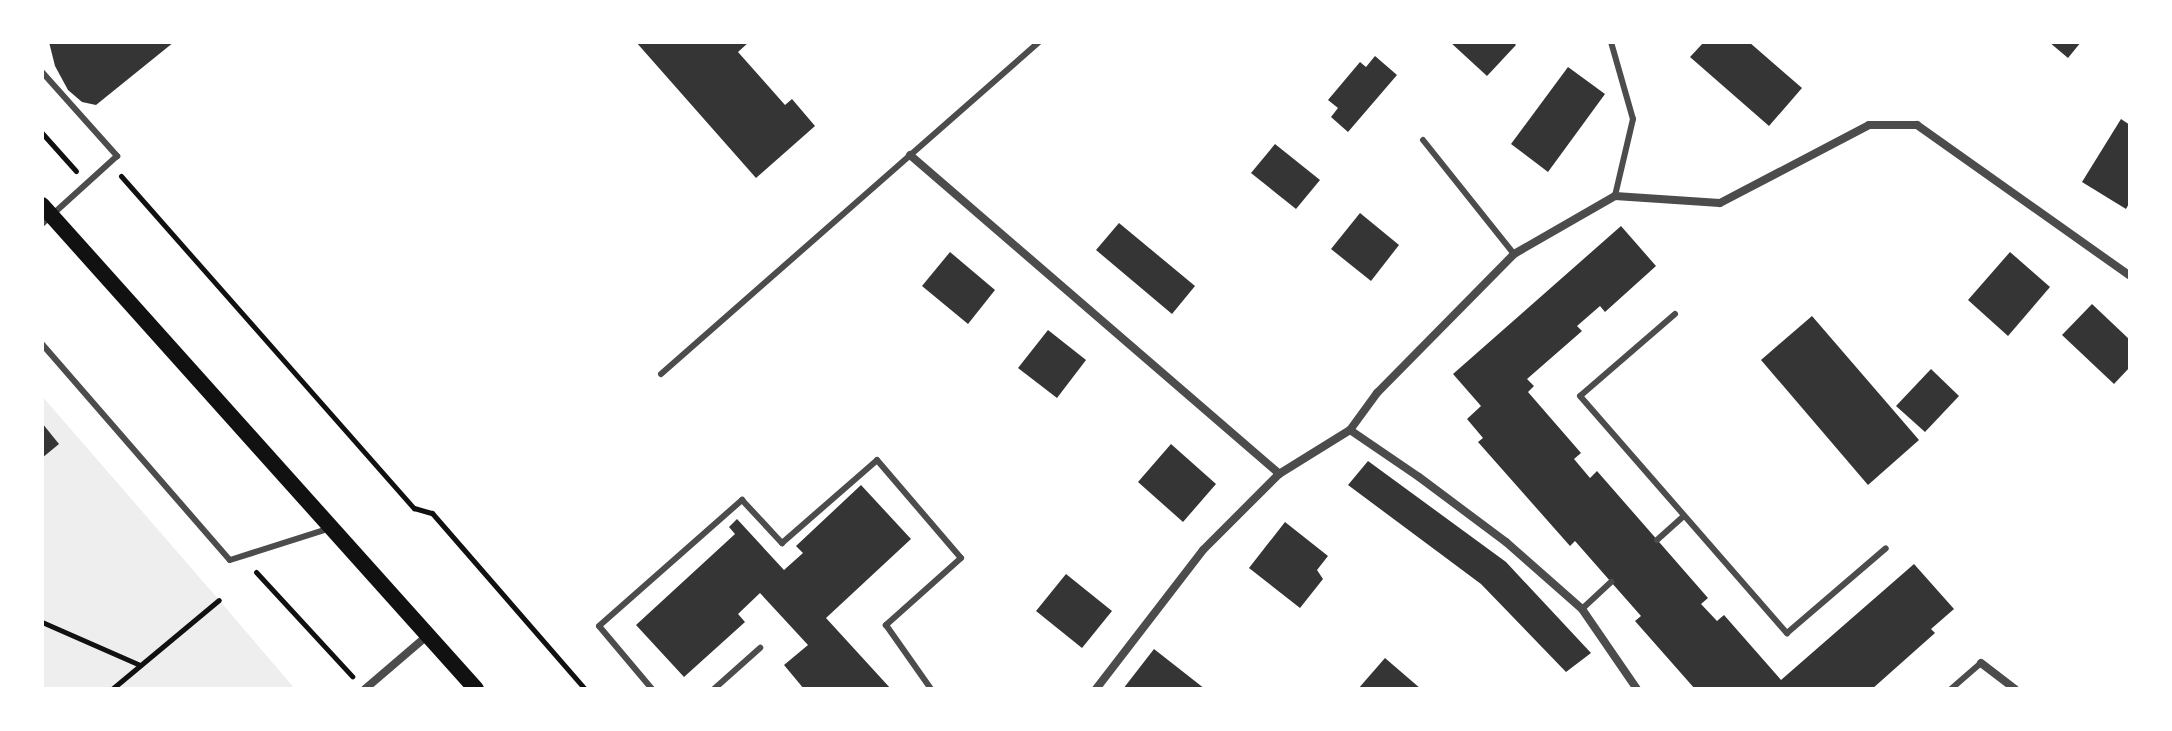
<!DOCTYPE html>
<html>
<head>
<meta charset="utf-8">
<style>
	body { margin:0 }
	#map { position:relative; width:2172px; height:731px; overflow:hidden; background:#fff; font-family:"Nunito Sans",sans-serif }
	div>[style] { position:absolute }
	.green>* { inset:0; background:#eee }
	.building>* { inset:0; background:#353535 }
	.path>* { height:5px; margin:-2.5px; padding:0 2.5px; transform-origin:2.5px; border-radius:2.5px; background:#111 }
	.service>* { height:6px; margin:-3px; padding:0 3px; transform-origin:3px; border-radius:3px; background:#4c4c4c }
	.minor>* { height:8px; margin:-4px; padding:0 4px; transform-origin:4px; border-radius:4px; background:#4c4c4c }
	.secondary>* { height:16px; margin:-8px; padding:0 8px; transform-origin:8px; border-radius:8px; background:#111 }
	span { translate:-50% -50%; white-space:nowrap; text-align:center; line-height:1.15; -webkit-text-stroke:8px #fff; paint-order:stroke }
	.frame { position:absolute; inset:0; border:44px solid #fff; pointer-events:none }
</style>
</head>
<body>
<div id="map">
	<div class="green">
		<div style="clip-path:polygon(42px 396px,219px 600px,295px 689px,42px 689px)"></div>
	</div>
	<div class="building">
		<div style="clip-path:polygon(49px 42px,174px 42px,96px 105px,82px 102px,68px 90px,55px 66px)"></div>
		<div style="clip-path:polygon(636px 42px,749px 42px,738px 52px,785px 105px,792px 99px,815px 126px,756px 178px)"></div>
		<div style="clip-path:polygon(1450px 42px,1513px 42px,1516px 45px,1487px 76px)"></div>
		<div style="clip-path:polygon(1704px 42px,1749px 42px,1802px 88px,1769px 126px,1690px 57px)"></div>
		<div style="clip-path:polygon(2049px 42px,2081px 42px,2068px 58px)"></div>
		<div style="clip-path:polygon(1375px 56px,1397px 75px,1348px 132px,1331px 117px,1338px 108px,1328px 100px,1360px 62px,1366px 67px)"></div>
		<div style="clip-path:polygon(1568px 67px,1605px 94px,1548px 172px,1511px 144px)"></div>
		<div style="clip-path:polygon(2121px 119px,2130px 125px,2130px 202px,2126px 209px,2082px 182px)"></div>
		<div style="clip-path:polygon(1275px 144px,1320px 180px,1296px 209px,1251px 173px)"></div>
		<div style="clip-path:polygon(1360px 213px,1399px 245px,1371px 281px,1331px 249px)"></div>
		<div style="clip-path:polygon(1119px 223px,1195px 286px,1172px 314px,1096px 250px)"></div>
		<div style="clip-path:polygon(1621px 226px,1656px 266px,1605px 312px,1600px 306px,1577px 326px,1582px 331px,1527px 379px,1534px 386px,1528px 392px,1581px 453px,1574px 459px,1590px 478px,1597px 471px,1708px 598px,1701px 604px,1717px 621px,1724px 615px,1781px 680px,1914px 564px,1954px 609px,1931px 629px,1935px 633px,1872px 689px,1695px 689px,1635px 621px,1641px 616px,1611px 582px,1575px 541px,1570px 546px,1478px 442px,1483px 438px,1467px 419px,1481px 406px,1453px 374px)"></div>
		<div style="clip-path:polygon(950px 252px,995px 290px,968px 324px,922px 286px)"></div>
		<div style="clip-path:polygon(2010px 252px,2050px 287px,2008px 336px,1968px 300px)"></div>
		<div style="clip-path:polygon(2092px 304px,2130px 340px,2130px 367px,2114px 384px,2062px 335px)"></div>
		<div style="clip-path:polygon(1812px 316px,1919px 440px,1868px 485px,1761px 360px)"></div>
		<div style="clip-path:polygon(1048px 330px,1086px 360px,1057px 398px,1018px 368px)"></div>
		<div style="clip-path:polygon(1931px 369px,1959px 396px,1925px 432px,1896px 406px)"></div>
		<div style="clip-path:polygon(42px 423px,59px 444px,42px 458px)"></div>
		<div style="clip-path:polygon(1171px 444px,1216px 484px,1183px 522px,1138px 482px)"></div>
		<div style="clip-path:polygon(1368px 461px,1506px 562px,1591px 653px,1566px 672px,1481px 584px,1348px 485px)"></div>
		<div style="clip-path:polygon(861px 485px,911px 539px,826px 618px,891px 689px,804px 689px,784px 665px,808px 645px,760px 593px,738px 614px,745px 622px,684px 677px,636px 625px,735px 534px,729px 527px,737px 519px,784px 570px,803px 553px,796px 546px)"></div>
		<div style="clip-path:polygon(1285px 522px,1328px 556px,1317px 570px,1323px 579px,1300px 608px,1249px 568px)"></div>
		<div style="clip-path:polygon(1066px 574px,1112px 611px,1082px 648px,1036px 611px)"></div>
		<div style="clip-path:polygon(1154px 649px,1205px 689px,1123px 689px)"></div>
		<div style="clip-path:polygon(1385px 658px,1421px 689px,1358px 689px)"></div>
	</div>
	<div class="path">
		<div style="left:42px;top:133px;width:51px;rotate:48.2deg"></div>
		<div style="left:121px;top:176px;width:443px;rotate:48.6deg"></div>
		<div style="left:414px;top:508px;width:19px;rotate:16deg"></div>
		<div style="left:432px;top:513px;width:233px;rotate:49deg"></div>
		<div style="left:256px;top:572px;width:142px;rotate:47.3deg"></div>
		<div style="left:42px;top:622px;width:107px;rotate:23.7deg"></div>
		<div style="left:112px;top:689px;width:139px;rotate:-39.8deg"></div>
	</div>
	<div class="service">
		<div style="left:1611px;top:42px;width:80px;rotate:74.1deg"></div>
		<div style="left:1633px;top:119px;width:79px;rotate:103.2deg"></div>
		<div style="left:42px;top:72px;width:113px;rotate:48.2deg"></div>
		<div style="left:117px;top:156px;width:101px;rotate:137.8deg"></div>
		<div style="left:1423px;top:140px;width:146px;rotate:51.4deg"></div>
		<div style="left:1675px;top:314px;width:125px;rotate:139.2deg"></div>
		<div style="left:1580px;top:396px;width:315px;rotate:48.9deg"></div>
		<div style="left:1787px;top:633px;width:130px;rotate:-40.6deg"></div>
		<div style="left:42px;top:344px;width:286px;rotate:49deg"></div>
		<div style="left:230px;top:560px;width:106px;rotate:-17.6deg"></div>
		<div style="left:661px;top:374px;width:503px;rotate:-41.29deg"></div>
		<div style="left:1657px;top:540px;width:36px;rotate:-42deg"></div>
		<div style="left:1582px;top:609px;width:40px;rotate:-43deg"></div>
		<div style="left:652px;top:689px;width:82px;rotate:-130.1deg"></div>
		<div style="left:599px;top:626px;width:191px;rotate:-41.4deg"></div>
		<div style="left:742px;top:500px;width:59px;rotate:47.1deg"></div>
		<div style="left:782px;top:543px;width:126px;rotate:-41.1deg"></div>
		<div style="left:877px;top:460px;width:129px;rotate:49.4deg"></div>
		<div style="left:961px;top:558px;width:101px;rotate:138.2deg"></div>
		<div style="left:886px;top:625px;width:78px;rotate:54.9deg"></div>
		<div style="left:714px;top:689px;width:62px;rotate:-41.7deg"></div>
		<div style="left:1951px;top:689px;width:40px;rotate:-41deg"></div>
	</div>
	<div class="minor">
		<div style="left:910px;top:155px;width:488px;rotate:40.8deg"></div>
		<div style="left:1279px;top:474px;width:84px;rotate:-31.8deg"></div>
		<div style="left:1350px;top:430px;width:83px;rotate:34.3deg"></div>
		<div style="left:1419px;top:477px;width:109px;rotate:36.8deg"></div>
		<div style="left:1506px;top:542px;width:101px;rotate:41.4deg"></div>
		<div style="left:1582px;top:609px;width:97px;rotate:55.5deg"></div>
		<div style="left:1350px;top:430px;width:46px;rotate:-53.9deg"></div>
		<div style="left:1377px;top:393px;width:195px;rotate:-45.4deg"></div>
		<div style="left:1514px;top:254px;width:116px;rotate:-29.9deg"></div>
		<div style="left:1615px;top:196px;width:105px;rotate:3.8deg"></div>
		<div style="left:1720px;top:203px;width:168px;rotate:-27.6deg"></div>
		<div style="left:1869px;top:125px;width:48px"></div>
		<div style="left:1917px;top:125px;width:261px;rotate:35.3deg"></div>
		<div style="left:1981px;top:663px;width:43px;rotate:37.4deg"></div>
		<div style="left:365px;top:689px;width:83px;rotate:-40.6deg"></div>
		<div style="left:1096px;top:689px;width:175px;rotate:-52.4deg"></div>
		<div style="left:1203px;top:550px;width:107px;rotate:-45deg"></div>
	</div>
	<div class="secondary">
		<div style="left:42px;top:205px;width:650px;rotate:48.12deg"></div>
	</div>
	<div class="frame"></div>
</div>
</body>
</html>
